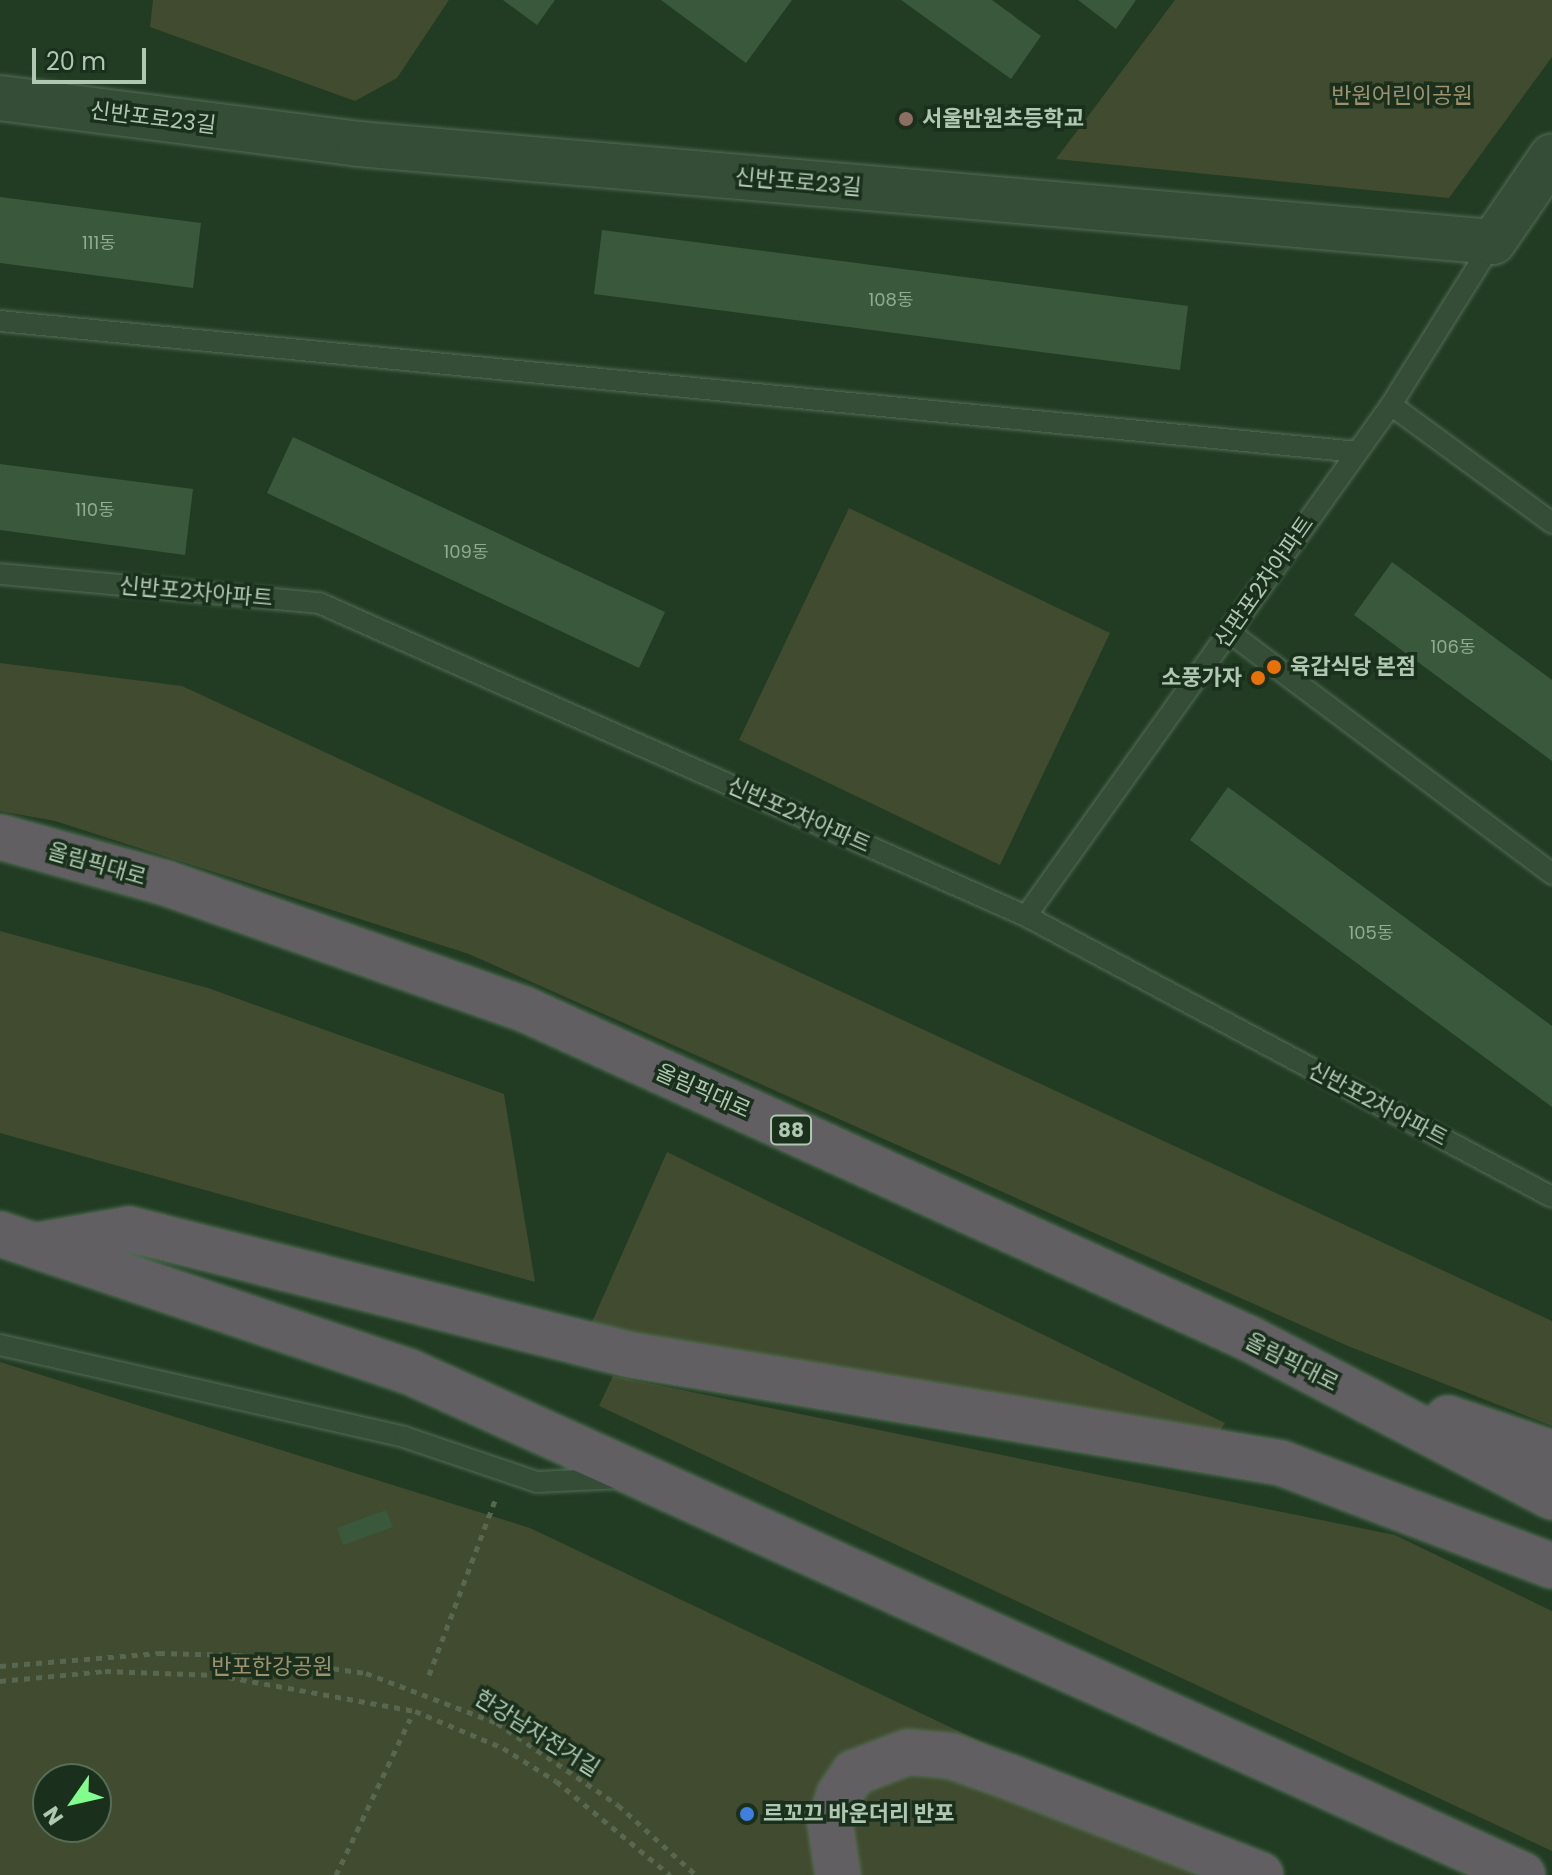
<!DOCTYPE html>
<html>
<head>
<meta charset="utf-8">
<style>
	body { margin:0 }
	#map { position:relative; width:1552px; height:1875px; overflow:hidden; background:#213c23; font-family:Poppins,"Noto Sans KR",sans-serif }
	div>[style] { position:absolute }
	.green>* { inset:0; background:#414b2f }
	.building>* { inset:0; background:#3a593c }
	.path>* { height:5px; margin-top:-2.5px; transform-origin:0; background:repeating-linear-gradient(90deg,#58674f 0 6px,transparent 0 12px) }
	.roads { filter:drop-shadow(0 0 2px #556c57) drop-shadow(0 0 2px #556c57) }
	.service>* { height:20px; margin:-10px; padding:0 10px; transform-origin:10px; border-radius:10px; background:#354c37 }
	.tertiary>* { height:44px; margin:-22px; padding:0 22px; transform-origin:22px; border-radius:22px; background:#354c37 }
	.trunk>* { height:44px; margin:-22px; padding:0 22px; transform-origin:22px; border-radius:22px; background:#625f62 }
	.dots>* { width:22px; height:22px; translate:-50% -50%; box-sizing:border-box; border:4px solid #1a301c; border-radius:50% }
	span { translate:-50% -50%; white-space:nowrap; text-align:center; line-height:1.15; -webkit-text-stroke:7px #1a301c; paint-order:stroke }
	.number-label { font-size:18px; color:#92ac94 }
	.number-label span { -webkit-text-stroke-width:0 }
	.shield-label span { padding:2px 6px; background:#1a301c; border:2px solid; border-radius:6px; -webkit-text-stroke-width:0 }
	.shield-label { font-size:20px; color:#b0c8b2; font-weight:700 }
	.park-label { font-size:22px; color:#9f916e }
	.street-label { font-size:22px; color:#b0c8b2 }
	.poi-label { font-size:22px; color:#b0c8b2; font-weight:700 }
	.left { translate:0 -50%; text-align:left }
	.right { translate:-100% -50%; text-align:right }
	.north { position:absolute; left:32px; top:1763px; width:80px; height:80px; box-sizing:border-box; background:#1a301c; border:2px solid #566d58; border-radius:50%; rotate:236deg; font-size:22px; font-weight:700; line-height:32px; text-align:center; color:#b0c8b2 }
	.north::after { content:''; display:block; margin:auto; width:28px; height:36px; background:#81fc8d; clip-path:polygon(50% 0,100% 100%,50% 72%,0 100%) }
	.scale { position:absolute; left:32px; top:48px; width:114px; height:36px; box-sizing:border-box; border:4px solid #b0c8b2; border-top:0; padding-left:10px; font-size:24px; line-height:28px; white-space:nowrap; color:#b0c8b2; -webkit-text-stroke:6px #1a301c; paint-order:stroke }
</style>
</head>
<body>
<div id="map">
	<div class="green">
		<div style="clip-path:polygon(153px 0,449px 0,397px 78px,355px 101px,150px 27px)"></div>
		<div style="clip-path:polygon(1175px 0,1552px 0,1552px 57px,1449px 198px,1056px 159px)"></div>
		<div style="clip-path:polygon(849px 508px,1110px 633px,1000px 865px,739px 740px)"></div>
		<div style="clip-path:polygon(0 663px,182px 686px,1552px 1321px,1552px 1426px,1348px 1346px,469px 954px,55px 821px,0 811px)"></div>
		<div style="clip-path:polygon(0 931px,208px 988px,504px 1094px,535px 1282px,0 1133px)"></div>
		<div style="clip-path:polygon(667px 1152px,1225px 1423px,1214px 1441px,588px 1331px)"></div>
		<div style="clip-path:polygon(evenodd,0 1362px,530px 1528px,1262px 1875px,0 1875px,0 1362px,48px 1779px,96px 1779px,96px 1827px,48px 1827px,48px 1779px)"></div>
		<div style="clip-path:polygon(613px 1376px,1395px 1535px,1552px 1611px,1552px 1851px,599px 1406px)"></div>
	</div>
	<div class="building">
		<div style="clip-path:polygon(503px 0,555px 0,537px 25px)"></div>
		<div style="clip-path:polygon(661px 0,792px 0,746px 63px)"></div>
		<div style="clip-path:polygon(901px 0,992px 0,1041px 36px,1011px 79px)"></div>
		<div style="clip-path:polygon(1078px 0,1136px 0,1116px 29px)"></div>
		<div style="clip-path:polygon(0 197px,201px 223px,193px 288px,0 263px)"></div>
		<div style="clip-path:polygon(602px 230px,1188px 306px,1180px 370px,594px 294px)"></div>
		<div style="clip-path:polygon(293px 437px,665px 612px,639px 668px,267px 493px)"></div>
		<div style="clip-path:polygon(0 464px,193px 489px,185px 555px,0 530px)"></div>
		<div style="clip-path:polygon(1392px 562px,1552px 680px,1552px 761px,1354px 615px)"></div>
		<div style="clip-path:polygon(1228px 787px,1552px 1026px,1552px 1107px,1190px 840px)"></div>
		<div style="clip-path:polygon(386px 1510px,393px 1527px,343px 1545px,337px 1528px)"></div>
	</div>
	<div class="path">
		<div style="left:0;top:1666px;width:160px;rotate:-4.7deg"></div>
		<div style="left:159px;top:1653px;width:79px;rotate:1.5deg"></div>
		<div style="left:238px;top:1655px;width:129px;rotate:8deg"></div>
		<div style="left:366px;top:1673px;width:140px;rotate:20.9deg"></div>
		<div style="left:497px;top:1723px;width:146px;rotate:34.1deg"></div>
		<div style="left:618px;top:1805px;width:105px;rotate:41.9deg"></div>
		<div style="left:429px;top:1675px;width:187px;rotate:-69.3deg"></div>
		<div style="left:0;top:1681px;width:105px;rotate:-5.4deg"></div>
		<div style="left:105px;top:1671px;width:112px;rotate:2deg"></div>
		<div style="left:217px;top:1675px;width:201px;rotate:10.3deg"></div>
		<div style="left:415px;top:1711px;width:95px;rotate:22.8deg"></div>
		<div style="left:503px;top:1748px;width:62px;rotate:31.9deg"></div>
		<div style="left:556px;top:1781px;width:148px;rotate:39.5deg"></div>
		<div style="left:336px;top:1875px;width:173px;rotate:-64.6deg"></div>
	</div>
	<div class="roads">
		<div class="service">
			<div style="left:0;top:321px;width:1363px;rotate:5.51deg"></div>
			<div style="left:1391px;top:405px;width:200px;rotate:36.2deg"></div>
			<div style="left:0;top:574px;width:320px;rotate:5.2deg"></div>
			<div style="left:319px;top:603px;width:773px;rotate:23.88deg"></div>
			<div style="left:1026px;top:916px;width:596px;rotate:28.11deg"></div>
			<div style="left:1229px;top:632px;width:404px;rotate:36.8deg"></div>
			<div style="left:1026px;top:916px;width:628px;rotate:-54.46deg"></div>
			<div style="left:1391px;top:405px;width:192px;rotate:-58deg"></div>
			<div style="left:0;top:1345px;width:414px;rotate:12.8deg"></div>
			<div style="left:404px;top:1437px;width:140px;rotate:18.7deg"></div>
			<div style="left:537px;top:1482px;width:85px;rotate:-2.7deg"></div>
		</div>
		<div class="tertiary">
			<div style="left:0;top:98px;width:361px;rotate:7.3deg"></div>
			<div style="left:358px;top:144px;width:1139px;rotate:4.93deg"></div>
			<div style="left:1493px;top:242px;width:104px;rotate:-55.5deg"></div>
		</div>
		<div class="trunk">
			<div style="left:0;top:837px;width:172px;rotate:15.5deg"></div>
			<div style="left:166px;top:883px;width:380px;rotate:19.4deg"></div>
			<div style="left:524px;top:1009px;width:797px;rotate:24.44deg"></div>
			<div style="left:1250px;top:1339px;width:341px;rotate:27.6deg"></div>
			<div style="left:0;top:1234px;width:433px;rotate:18.6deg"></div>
			<div style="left:410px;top:1372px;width:1221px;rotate:24.32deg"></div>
			<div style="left:39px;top:1245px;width:91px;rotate:-10.1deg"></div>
			<div style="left:129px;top:1229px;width:517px;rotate:14.12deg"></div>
			<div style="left:630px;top:1355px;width:660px;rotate:9.42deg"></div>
			<div style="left:1281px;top:1463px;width:290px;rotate:20.8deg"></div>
			<div style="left:1448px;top:1418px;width:110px;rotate:18.6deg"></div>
			<div style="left:838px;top:1875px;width:53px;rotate:-98.7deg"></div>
			<div style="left:830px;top:1823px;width:29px;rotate:-72deg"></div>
			<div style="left:839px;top:1795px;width:27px;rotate:-56deg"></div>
			<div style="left:854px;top:1773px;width:58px;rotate:-21.3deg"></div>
			<div style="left:908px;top:1752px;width:43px;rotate:5.3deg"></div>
			<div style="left:951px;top:1756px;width:63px;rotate:19.6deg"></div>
			<div style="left:1010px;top:1777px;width:269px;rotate:21.3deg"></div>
		</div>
	</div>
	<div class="dots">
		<div style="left:906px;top:119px;background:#8d6e63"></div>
		<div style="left:1274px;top:667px;background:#e8710a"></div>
		<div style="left:1258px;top:678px;background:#e8710a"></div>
		<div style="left:747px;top:1814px;background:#3f7fe0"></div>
	</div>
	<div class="number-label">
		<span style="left:99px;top:243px">111동</span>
		<span style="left:891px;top:300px">108동</span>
		<span style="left:95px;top:510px">110동</span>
		<span style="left:466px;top:552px">109동</span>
		<span style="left:1453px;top:647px">106동</span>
		<span style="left:1371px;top:933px">105동</span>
	</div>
	<div class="shield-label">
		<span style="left:791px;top:1130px">88</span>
	</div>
	<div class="park-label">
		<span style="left:1402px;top:96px">반원어린이공원</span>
		<span style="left:272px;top:1667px">반포한강공원</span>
	</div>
	<div class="street-label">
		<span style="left:153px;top:118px;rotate:7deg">신반포로23길</span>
		<span style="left:798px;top:182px;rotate:5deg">신반포로23길</span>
		<span style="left:1264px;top:582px;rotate:-55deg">신판포2차아파트</span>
		<span style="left:196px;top:592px;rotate:5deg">신반포2차아파트</span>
		<span style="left:799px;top:815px;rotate:24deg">신반포2차아파트</span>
		<span style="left:97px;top:864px;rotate:16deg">올림픽대로</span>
		<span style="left:703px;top:1091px;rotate:24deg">올림픽대로</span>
		<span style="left:1378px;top:1104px;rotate:28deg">신반포2차아파트</span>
		<span style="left:1292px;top:1362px;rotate:27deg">올림픽대로</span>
		<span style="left:537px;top:1733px;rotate:32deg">한강남자전거길</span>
	</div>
	<div class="poi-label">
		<span class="left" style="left:922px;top:119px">서울반원초등학교</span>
		<span class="left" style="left:1290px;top:667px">육갑식당 본점</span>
		<span class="right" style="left:1242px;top:678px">소풍가자</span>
		<span class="left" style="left:763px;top:1814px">르꼬끄 바운더리 반포</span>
	</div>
	<div class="north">N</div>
	<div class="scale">20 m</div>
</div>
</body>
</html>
